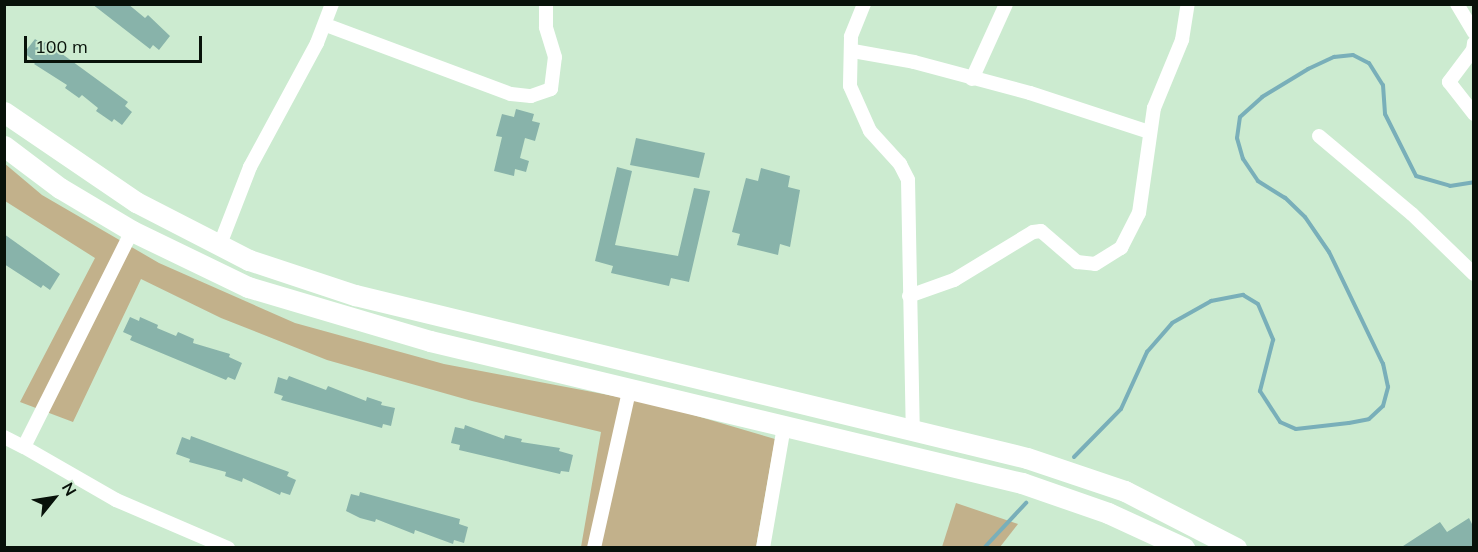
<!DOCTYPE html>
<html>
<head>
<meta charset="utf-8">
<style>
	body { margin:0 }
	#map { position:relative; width:1478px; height:552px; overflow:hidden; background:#ccebd0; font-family:Mulish,sans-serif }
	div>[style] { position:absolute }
	.green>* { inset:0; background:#c2b18b }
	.stream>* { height:4px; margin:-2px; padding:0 2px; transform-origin:2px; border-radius:2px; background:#79afb9 }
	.building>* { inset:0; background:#88b3aa }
	.minor>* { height:14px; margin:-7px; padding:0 7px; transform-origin:7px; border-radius:7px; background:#fff }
	.highway>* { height:21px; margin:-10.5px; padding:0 10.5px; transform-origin:10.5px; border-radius:10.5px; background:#fff }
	span { translate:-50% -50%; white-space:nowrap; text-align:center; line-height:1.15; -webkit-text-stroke:6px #ccebd0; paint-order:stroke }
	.frame { position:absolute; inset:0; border:6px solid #08120a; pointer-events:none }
	.north { position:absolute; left:24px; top:468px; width:60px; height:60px; -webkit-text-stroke:4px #ccebd0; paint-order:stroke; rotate:60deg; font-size:16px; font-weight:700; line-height:24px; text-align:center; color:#08120a }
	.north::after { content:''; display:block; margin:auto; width:21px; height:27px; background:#08120a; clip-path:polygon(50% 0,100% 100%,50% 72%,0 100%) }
	.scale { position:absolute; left:24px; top:36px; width:178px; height:27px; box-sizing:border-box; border:3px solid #08120a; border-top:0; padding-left:8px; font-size:18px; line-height:21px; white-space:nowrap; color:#08120a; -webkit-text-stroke:4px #ccebd0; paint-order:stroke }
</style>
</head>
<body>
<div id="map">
	<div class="green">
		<div style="clip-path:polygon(4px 163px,42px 195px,159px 263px,295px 323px,444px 364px,656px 404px,775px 439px,756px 547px,581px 547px,601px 432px,472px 401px,327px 360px,221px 318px,141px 279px,73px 422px,20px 402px,95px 258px,5px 201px)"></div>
		<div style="clip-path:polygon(956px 503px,1018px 524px,1000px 547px,942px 547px)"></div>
	</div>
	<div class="stream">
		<div style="left:1074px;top:457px;width:67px;rotate:-45.6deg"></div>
		<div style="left:1121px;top:409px;width:63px;rotate:-65.5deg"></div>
		<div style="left:1147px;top:352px;width:38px;rotate:-49deg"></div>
		<div style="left:1172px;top:323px;width:45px;rotate:-29.4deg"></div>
		<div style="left:1211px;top:301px;width:33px;rotate:-11deg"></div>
		<div style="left:1243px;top:295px;width:17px;rotate:31deg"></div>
		<div style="left:1258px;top:304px;width:39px;rotate:67deg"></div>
		<div style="left:1273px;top:340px;width:53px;rotate:104.3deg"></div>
		<div style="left:1260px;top:391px;width:37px;rotate:57deg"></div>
		<div style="left:1280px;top:422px;width:17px;rotate:24deg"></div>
		<div style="left:1296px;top:429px;width:53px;rotate:-6.5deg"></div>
		<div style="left:1349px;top:423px;width:20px;rotate:-11deg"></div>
		<div style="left:1369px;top:419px;width:19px;rotate:-43deg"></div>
		<div style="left:1383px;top:406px;width:20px;rotate:-75deg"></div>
		<div style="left:1388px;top:387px;width:24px;rotate:-102deg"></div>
		<div style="left:1383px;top:364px;width:124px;rotate:-115.7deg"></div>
		<div style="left:1329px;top:252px;width:42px;rotate:-124.4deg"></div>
		<div style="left:1305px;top:217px;width:28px;rotate:-136deg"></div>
		<div style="left:1285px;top:198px;width:32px;rotate:-148deg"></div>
		<div style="left:1258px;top:181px;width:27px;rotate:-124deg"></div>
		<div style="left:1243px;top:159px;width:22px;rotate:-106deg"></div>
		<div style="left:1237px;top:138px;width:21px;rotate:-82deg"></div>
		<div style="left:1240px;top:117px;width:30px;rotate:-42deg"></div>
		<div style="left:1262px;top:97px;width:54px;rotate:-31.3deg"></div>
		<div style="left:1308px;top:69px;width:29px;rotate:-25deg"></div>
		<div style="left:1334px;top:57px;width:19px;rotate:-6deg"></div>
		<div style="left:1353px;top:55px;width:18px;rotate:27deg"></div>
		<div style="left:1369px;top:63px;width:26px;rotate:58deg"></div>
		<div style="left:1383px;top:85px;width:29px;rotate:86deg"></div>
		<div style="left:1385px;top:114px;width:69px;rotate:63.4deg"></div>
		<div style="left:1416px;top:176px;width:35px;rotate:16deg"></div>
		<div style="left:1450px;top:186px;width:24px;rotate:-9deg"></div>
		<div style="left:984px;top:548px;width:62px;rotate:-47deg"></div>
	</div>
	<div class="building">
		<div style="clip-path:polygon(92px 4px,128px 4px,145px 18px,148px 15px,170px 36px,159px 50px,153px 45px,150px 49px)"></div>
		<div style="clip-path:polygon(35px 39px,41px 43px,43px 40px,128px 102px,125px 106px,132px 112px,122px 125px,114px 119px,112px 122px,96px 111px,98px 108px,82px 95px,79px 98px,65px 88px,67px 85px,34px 64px,36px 62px,24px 53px)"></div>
		<div style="clip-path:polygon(516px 109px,534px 114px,532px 121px,540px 123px,535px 141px,525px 138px,520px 158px,529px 161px,526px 172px,515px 169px,514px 176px,494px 171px,502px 137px,496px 136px,502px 114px,514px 117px)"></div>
		<div style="clip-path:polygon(636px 138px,705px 153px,699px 178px,630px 165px)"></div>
		<div style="clip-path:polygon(617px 167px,632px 171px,615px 245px,678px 256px,694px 188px,710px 191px,689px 282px,671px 278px,669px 286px,611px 273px,613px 266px,595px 261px)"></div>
		<div style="clip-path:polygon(761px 168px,790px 176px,788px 187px,800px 190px,790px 247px,780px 244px,778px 255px,737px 245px,740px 234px,732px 232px,746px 178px,758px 181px)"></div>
		<div style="clip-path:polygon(4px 234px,60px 274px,50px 290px,43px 285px,41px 288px,4px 264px)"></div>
		<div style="clip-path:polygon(130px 317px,139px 321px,140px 317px,158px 325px,157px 328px,176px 336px,178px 332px,194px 339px,193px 343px,230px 354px,229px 357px,242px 363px,235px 380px,228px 377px,226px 380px,130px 340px,132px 336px,123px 332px)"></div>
		<div style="clip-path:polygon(289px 376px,326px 390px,328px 386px,366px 401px,367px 397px,382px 402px,381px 405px,395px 408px,391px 426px,383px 424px,382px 428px,281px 400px,283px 396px,274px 393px,278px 377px,287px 380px)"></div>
		<div style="clip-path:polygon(465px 425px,504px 439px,505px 435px,522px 439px,521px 442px,560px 448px,559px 451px,573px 455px,569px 472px,561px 471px,560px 474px,459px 450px,460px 445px,451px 443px,455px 427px,464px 429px)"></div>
		<div style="clip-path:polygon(191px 436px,289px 472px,287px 476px,296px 480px,290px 495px,281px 492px,280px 495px,243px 478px,242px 482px,225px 476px,226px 472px,189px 462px,190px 459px,176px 454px,182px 437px,190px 440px)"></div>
		<div style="clip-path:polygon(360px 492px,460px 519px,459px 524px,468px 527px,464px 543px,454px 540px,453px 544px,415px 530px,414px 534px,376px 519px,375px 522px,360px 518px,346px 511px,351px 494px,359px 496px)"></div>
		<div style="clip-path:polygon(1469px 518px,1473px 526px,1473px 548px,1400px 548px,1440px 522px,1447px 532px)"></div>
	</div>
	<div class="minor">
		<div style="left:864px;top:4px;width:35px;rotate:112deg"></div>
		<div style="left:851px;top:37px;width:49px;rotate:91.2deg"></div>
		<div style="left:850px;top:86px;width:49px;rotate:66deg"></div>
		<div style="left:870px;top:131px;width:45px;rotate:47.7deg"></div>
		<div style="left:900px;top:164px;width:18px;rotate:63deg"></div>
		<div style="left:908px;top:180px;width:250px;rotate:88.9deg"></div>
		<div style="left:1457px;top:4px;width:33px;rotate:59deg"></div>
		<div style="left:326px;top:25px;width:197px;rotate:20.5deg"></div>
		<div style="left:511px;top:94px;width:20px;rotate:6deg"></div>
		<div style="left:531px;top:96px;width:21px;rotate:-19deg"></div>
		<div style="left:551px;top:89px;width:32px;rotate:-83deg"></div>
		<div style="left:555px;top:57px;width:31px;rotate:-107deg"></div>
		<div style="left:546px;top:27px;width:23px;rotate:-90deg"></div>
		<div style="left:1474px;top:43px;width:7px;rotate:98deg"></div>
		<div style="left:1473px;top:50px;width:40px;rotate:127deg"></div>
		<div style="left:1449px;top:82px;width:41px;rotate:52deg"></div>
		<div style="left:853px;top:51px;width:62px;rotate:10.2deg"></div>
		<div style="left:914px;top:62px;width:120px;rotate:15deg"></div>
		<div style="left:1030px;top:93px;width:125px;rotate:18.1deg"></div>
		<div style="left:972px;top:79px;width:82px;rotate:-65.6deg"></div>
		<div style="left:1319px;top:136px;width:121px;rotate:40deg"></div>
		<div style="left:1412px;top:214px;width:86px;rotate:44.1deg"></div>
		<div style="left:132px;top:231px;width:241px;rotate:116.6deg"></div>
		<div style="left:24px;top:447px;width:106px;rotate:29.9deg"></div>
		<div style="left:116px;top:500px;width:122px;rotate:23.2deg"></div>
		<div style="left:219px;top:247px;width:86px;rotate:-68.8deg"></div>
		<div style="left:250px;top:167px;width:141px;rotate:-61.6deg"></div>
		<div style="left:317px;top:43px;width:42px;rotate:-69deg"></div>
		<div style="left:909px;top:296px;width:48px;rotate:-19.6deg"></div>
		<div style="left:954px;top:280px;width:92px;rotate:-31.3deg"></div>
		<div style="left:1033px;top:232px;width:8px;rotate:-7deg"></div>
		<div style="left:1041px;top:231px;width:48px;rotate:40.7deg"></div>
		<div style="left:1077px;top:262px;width:18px;rotate:6deg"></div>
		<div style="left:1095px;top:264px;width:31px;rotate:-32deg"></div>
		<div style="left:1121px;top:248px;width:39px;rotate:-63deg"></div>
		<div style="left:1139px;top:213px;width:106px;rotate:-81.9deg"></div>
		<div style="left:1154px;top:108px;width:74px;rotate:-67.6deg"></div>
		<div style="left:1182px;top:40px;width:36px;rotate:-81deg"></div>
		<div style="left:4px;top:437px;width:22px;rotate:27deg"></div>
		<div style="left:594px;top:548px;width:165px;rotate:-77.4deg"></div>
		<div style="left:763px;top:548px;width:124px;rotate:-80.2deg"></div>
	</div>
	<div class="highway">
		<div style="left:4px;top:112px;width:160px;rotate:34.3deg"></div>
		<div style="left:136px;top:202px;width:127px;rotate:27.2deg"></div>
		<div style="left:249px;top:260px;width:112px;rotate:18.3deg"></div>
		<div style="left:355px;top:295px;width:691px;rotate:13.63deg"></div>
		<div style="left:1027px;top:458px;width:103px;rotate:18.6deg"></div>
		<div style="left:1125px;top:491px;width:125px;rotate:27.2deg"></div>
		<div style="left:4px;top:146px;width:70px;rotate:36.9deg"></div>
		<div style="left:60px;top:188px;width:84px;rotate:30.8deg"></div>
		<div style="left:132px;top:231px;width:129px;rotate:25.8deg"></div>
		<div style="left:248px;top:287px;width:190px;rotate:16.5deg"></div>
		<div style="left:430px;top:341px;width:609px;rotate:13.49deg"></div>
		<div style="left:1022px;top:483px;width:91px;rotate:19.2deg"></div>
		<div style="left:1108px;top:513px;width:84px;rotate:24.7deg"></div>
	</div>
	<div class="frame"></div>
	<div class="north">N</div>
	<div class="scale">100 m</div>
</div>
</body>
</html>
